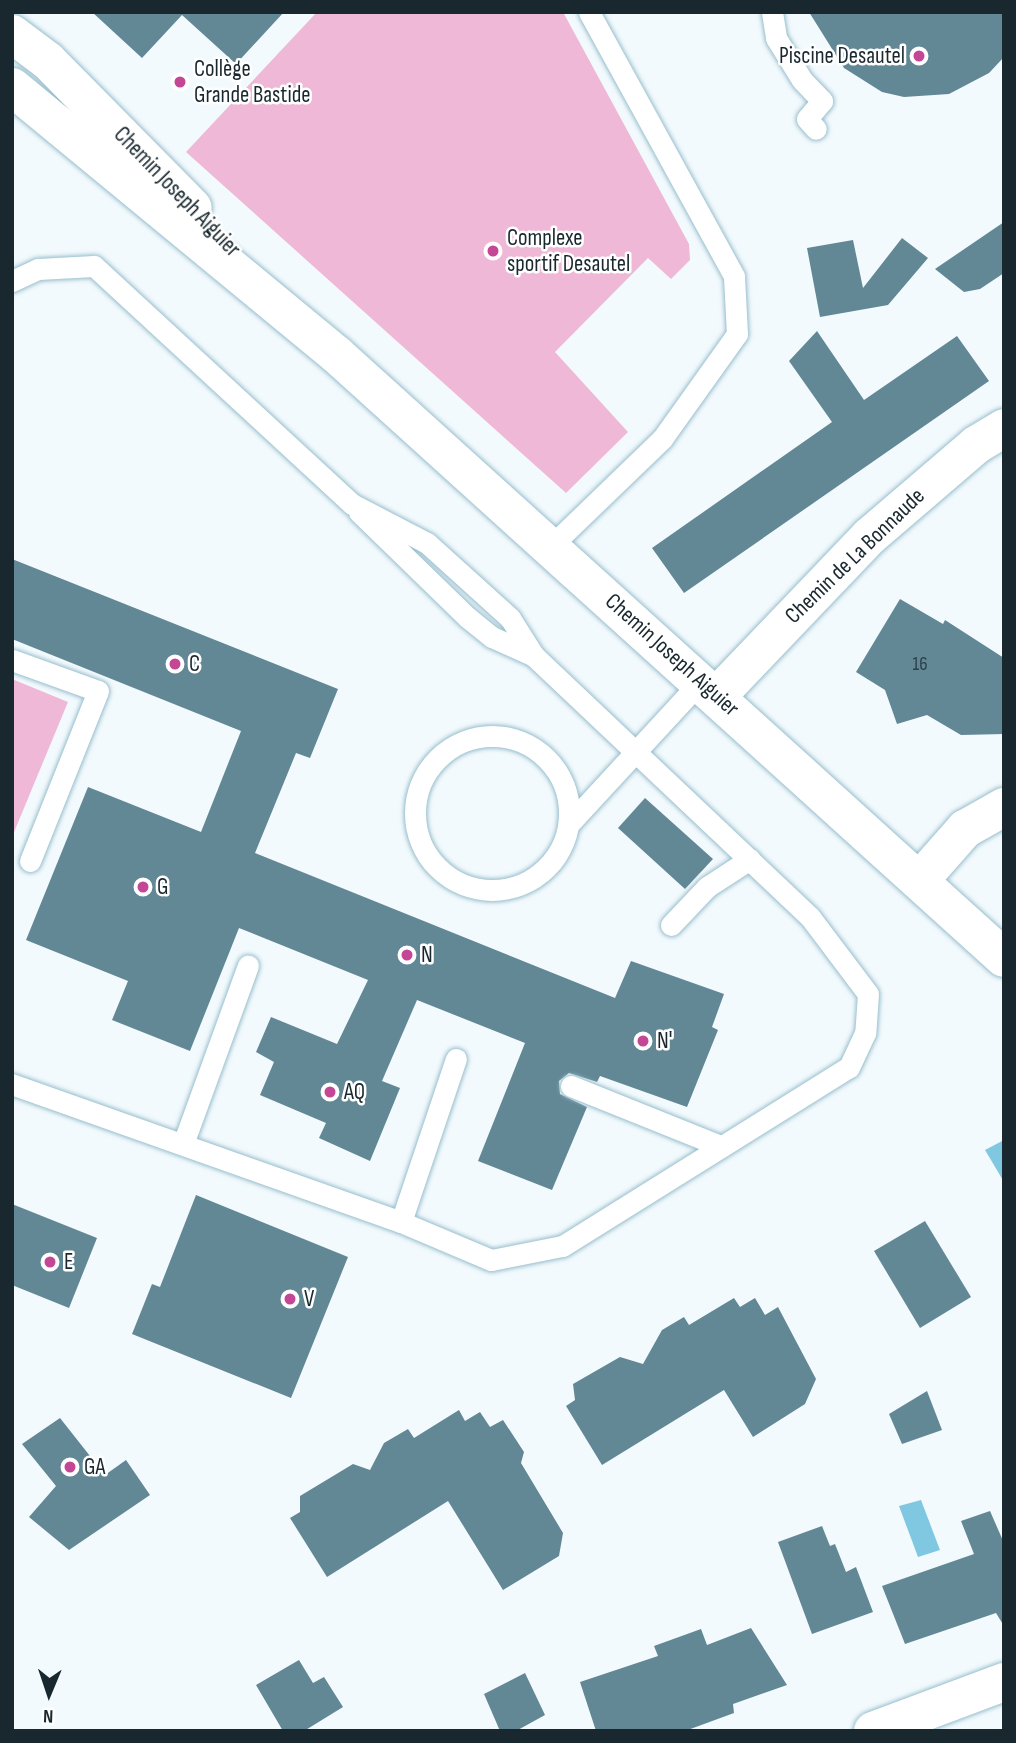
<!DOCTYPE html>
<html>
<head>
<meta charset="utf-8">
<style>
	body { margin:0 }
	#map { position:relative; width:1016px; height:1743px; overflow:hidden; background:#f2fafd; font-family:"Sofia Sans Condensed",sans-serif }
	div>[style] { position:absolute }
	.green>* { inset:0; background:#f0b8d7 }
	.water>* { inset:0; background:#80c7e1 }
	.building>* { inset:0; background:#628795 }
	.roads { filter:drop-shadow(0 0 2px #98becd) drop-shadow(0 0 2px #98becd) }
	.service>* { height:21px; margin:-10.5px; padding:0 10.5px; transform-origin:10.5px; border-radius:10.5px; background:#fff }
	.service>.ring { margin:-10.5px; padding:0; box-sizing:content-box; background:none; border:21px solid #fff; border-radius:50% }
	.minor>* { height:38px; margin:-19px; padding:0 19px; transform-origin:19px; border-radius:19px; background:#fff }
	.dots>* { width:19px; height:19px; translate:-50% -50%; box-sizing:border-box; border:4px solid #fff; border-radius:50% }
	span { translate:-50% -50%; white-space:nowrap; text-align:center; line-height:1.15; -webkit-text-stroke:5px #fff; paint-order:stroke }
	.number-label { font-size:19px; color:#2b4048 }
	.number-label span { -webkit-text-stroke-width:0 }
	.poi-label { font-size:23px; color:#19282e }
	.right { translate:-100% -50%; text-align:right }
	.left { translate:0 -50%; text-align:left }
	.street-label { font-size:23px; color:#19282e }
	.frame { position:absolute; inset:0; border:14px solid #19282e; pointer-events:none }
	.north { position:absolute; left:14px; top:1659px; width:70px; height:70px; -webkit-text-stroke:5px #fff; paint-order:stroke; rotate:182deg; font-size:19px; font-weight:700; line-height:28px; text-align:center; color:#19282e }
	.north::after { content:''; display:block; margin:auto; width:24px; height:32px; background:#19282e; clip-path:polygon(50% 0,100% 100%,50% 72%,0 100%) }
</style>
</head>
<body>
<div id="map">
	<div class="green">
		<div style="clip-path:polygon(317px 12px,563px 12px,689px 244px,690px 260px,671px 279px,648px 258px,555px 352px,628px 432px,566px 493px,186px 152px)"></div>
		<div style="clip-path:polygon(12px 679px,68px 702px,12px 837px)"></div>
	</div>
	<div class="water">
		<div style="clip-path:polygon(1004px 1140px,1004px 1182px,985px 1150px)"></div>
		<div style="clip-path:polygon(921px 1500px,940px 1550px,918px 1557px,899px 1506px)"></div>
	</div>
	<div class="building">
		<div style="clip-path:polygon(92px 12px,284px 12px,236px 64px,182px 15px,142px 58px)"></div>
		<div style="clip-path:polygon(809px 12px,1004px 12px,1004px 57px,989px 73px,949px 94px,904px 97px,882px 92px,844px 68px)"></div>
		<div style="clip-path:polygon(1004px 222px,1004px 273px,980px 289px,964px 292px,935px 269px)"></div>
		<div style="clip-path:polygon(902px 238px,928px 258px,888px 305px,820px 317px,807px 248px,853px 240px,863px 288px)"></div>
		<div style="clip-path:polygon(817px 331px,864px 400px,957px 336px,989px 381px,684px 593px,652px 548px,832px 422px,789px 361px)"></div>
		<div style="clip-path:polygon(12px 559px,338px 689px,310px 758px,296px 753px,255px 853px,615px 998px,631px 961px,724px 994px,712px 1027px,718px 1030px,687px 1107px,600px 1076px,597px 1082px,569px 1073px,559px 1081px,560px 1094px,587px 1107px,552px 1190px,478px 1161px,525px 1043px,417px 1000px,382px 1081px,400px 1088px,370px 1161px,319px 1138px,326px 1123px,260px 1095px,274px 1062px,256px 1052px,271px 1017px,337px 1044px,368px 980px,239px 928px,190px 1051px,112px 1020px,128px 981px,26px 940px,88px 787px,201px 832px,241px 731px,12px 639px)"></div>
		<div style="clip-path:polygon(900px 599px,943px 624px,945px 620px,1004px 658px,1004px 734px,961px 735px,927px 715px,897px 724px,885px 690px,856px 672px)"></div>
		<div style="clip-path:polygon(645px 798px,713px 859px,685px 889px,618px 828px)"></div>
		<div style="clip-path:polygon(196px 1195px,348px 1257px,291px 1398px,132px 1334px,152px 1284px,160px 1287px)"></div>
		<div style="clip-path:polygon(12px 1204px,97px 1238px,69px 1308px,12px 1285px)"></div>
		<div style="clip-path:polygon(925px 1221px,971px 1297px,920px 1328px,874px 1251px)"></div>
		<div style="clip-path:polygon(734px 1298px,740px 1307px,755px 1298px,765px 1315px,778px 1307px,816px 1379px,805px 1404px,753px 1437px,724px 1390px,602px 1465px,566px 1406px,575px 1400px,573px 1384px,620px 1357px,643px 1364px,662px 1330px,684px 1317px,689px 1325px)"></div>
		<div style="clip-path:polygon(927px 1391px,942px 1430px,902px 1444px,889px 1414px)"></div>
		<div style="clip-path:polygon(459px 1410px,465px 1421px,480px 1412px,490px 1427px,503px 1420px,524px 1452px,521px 1463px,563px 1533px,559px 1556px,503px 1590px,448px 1501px,327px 1577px,290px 1518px,300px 1512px,300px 1496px,353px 1464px,370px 1470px,384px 1443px,408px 1429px,414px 1438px)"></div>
		<div style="clip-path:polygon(60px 1418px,105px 1475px,126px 1460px,150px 1495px,69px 1550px,29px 1517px,56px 1486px,22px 1444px)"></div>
		<div style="clip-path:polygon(990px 1511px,1004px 1543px,1004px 1626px,996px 1613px,905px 1644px,882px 1586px,974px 1554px,961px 1521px)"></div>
		<div style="clip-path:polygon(822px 1526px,830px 1546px,835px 1544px,846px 1572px,856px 1567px,873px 1612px,812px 1634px,778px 1542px)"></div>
		<div style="clip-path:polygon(751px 1628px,787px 1685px,733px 1704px,734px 1713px,685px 1731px,596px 1731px,580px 1682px,658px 1656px,654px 1646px,701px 1629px,707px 1645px)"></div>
		<div style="clip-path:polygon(299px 1660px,313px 1683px,324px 1677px,343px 1707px,304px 1731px,283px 1731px,256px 1685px)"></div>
		<div style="clip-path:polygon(525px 1673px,545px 1715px,516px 1731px,500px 1731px,484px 1694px)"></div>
	</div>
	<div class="roads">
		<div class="service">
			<div style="left:772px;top:12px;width:26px;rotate:81deg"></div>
			<div style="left:776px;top:38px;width:49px;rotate:58.2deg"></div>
			<div style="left:802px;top:80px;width:29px;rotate:46deg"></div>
			<div style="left:822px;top:101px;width:23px;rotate:130deg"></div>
			<div style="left:807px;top:119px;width:13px;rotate:48deg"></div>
			<div style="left:12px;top:281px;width:29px;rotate:-25deg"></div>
			<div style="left:38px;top:269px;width:56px;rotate:-3.1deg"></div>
			<div style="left:94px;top:266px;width:351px;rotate:42.7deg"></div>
			<div style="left:352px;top:504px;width:85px;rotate:27.5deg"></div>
			<div style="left:427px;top:543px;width:112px;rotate:42.1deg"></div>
			<div style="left:510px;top:618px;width:45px;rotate:57.7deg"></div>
			<div style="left:534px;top:656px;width:380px;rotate:43.4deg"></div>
			<div style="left:810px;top:917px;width:96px;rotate:53deg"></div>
			<div style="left:868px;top:994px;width:39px;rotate:94deg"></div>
			<div style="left:865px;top:1033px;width:38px;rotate:115deg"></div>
			<div style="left:849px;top:1067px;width:338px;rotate:148deg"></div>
			<div style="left:562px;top:1246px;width:72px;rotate:168.8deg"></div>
			<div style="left:491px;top:1260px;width:98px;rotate:-157.1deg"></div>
			<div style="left:401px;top:1222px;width:413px;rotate:-160.5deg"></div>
			<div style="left:359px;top:512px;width:151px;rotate:44.2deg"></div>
			<div style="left:467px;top:617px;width:32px;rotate:39deg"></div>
			<div style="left:492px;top:637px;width:46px;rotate:24.3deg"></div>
			<div style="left:550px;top:547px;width:156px;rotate:-44deg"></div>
			<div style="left:662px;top:439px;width:129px;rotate:-54.5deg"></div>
			<div style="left:737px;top:334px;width:58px;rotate:-93deg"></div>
			<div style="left:734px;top:276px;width:301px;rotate:-118.8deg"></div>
			<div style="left:12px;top:660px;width:91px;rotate:19.8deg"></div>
			<div style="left:98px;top:691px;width:183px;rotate:111.8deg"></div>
			<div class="ring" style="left:415px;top:736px;width:133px;height:133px"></div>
			<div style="left:569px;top:824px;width:195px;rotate:-47.3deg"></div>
			<div style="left:671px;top:925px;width:52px;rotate:-46.5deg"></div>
			<div style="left:707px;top:887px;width:51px;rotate:-33.1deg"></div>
			<div style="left:571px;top:1086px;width:161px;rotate:21.9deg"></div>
			<div style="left:183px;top:1144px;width:190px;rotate:-70deg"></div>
			<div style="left:401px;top:1222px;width:172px;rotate:-71.4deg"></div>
		</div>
		<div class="minor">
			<div style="left:12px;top:34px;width:45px;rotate:36.9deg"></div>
			<div style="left:48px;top:61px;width:206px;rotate:45.4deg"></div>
			<div style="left:12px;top:87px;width:421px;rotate:39.5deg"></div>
			<div style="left:337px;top:355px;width:899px;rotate:42.12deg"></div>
			<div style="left:717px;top:696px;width:221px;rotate:-46.3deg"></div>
			<div style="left:870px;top:536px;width:140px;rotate:-40.6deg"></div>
			<div style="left:976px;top:445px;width:33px;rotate:-31deg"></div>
			<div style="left:921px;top:879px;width:67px;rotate:-48.7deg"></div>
			<div style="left:965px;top:829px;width:45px;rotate:-29.4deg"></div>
			<div style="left:873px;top:1731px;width:140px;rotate:-20.5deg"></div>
		</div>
	</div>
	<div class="dots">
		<div style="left:919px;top:56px;background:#c44796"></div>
		<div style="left:180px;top:82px;background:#c44796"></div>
		<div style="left:493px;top:251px;background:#c44796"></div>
		<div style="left:175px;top:664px;background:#c44796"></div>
		<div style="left:143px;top:887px;background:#c44796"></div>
		<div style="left:407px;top:955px;background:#c44796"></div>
		<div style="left:643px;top:1041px;background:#c44796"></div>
		<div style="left:330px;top:1092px;background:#c44796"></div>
		<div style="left:50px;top:1262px;background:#c44796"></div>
		<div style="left:290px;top:1299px;background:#c44796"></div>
		<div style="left:70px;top:1467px;background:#c44796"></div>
	</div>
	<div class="number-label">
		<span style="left:920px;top:665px">16</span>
	</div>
	<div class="poi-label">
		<span class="right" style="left:905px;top:56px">Piscine Desautel</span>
		<span class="left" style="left:194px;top:82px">Collège<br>Grande Bastide</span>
		<span class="left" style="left:507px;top:251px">Complexe<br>sportif Desautel</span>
		<span class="left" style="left:189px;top:664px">C</span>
		<span class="left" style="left:157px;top:887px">G</span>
		<span class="left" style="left:421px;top:955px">N</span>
		<span class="left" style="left:657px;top:1041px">N'</span>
		<span class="left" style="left:344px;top:1092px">AQ</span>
		<span class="left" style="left:64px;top:1262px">E</span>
		<span class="left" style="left:304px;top:1299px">V</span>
		<span class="left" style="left:84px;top:1467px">GA</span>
	</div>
	<div class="street-label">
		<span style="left:177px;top:192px;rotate:46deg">Chemin Joseph Aiguier</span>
		<span style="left:855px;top:556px;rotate:-44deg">Chemin de La Bonnaude</span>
		<span style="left:672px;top:655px;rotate:42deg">Chemin Joseph Aiguier</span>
	</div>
	<div class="frame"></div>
	<div class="north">N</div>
</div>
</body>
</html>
